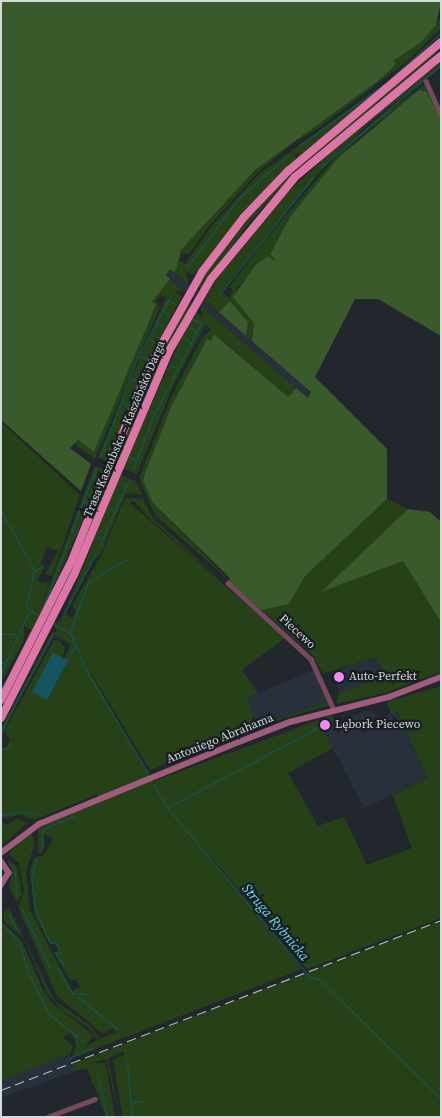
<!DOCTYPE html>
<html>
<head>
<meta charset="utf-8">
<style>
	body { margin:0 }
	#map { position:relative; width:442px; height:1118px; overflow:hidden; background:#22272d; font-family:"Source Serif 4",serif }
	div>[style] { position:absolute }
	.built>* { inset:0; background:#28313b }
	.green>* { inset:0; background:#264118 }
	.forest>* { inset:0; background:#3b5a2b }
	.water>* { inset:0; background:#155561 }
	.stream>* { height:1px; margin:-0.5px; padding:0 0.5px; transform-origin:0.5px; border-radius:0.5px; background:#155561 }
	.minor>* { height:4.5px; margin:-2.25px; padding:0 2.25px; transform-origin:2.25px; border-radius:2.25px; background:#744a5c }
	.secondary>* { height:5.5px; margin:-2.75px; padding:0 2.75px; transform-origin:2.75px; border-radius:2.75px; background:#9f5c7b }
	.motorway>* { height:8px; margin:-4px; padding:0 4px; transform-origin:4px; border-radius:4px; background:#de75a7 }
	.rail>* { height:1px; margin-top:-0.5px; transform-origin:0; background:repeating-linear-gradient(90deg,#bbbec3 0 10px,transparent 0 15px) }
	.dots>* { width:14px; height:14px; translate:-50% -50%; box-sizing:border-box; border:2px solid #191e23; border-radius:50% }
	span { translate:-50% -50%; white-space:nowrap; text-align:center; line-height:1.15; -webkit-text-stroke:4.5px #191e23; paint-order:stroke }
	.street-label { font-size:12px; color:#d5d8dc }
	.poi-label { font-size:12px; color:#d5d8dc }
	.left { translate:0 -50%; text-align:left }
	.water-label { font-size:14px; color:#64dcf2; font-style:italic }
	.frame { position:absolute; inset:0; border:2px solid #d5d8dc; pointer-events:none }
</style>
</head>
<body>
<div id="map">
	<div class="built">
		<div style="clip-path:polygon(170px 269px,311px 392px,308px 399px,166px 275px)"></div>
		<div style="clip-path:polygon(377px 657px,383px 677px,339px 693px,333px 672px)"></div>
		<div style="clip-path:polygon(314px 670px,328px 701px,258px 726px,247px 698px)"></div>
		<div style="clip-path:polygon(369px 710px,381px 718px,396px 711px,428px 778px,364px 808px,323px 729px)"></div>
		<div style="clip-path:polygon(70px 1054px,76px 1071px,1px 1098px,1px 1081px)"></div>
	</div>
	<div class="green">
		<div style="clip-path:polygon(441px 16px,441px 28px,405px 63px,313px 132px,296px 141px,258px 172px,209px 226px,189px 254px,182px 254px,179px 260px,185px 264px,211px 227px,259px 174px,386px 83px,441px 31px,397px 75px,298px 157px,299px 153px,294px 154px,297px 158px,240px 216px,195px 275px,186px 272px,189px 284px,214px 300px,207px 294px,223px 271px,287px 193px,349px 135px,441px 62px,439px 69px,375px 118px,334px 156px,272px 228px,222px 293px,229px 298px,233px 292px,230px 286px,266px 239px,336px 157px,376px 120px,426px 84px,438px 111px,427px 93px,420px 91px,356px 140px,290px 217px,270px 253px,276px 261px,266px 256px,238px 287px,234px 297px,254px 323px,252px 341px,246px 336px,248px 322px,230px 301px,219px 312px,175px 273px,181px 250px,255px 170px,378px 81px,396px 64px,393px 61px,436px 25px)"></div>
		<div style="clip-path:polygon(441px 47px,425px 66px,297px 170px,250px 222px,201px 289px,197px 286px,254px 210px,287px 177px)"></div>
		<div style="clip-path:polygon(170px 279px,185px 292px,174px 291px,182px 296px,140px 378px,105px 469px,107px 462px,98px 457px,166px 298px,160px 295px,156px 301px,160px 307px,95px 459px,74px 444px,78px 440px,94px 452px,156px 305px,152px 303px)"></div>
		<div style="clip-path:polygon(188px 300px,192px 303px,149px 387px,80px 557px,49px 615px,149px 375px)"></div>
		<div style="clip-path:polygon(200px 305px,296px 388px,288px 397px,215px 334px,211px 341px,207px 339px,172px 405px,145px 473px,143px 481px,153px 503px,230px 581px,155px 515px,139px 478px,173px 393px,202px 338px,212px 329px,205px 325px,173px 386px,137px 474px,123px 468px,181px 338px,196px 312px,203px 317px)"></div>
		<div style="clip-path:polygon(1px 422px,80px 495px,52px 576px,45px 574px,58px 551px,47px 547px,40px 565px,45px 566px,37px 581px,49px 583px,41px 607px,95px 466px,105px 470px,41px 615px,57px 623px,61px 620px,93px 543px,98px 544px,93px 542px,123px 468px,121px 475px,135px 481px,143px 495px,126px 493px,101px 553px,93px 561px,65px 614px,72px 618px,76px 611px,72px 606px,102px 554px,125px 498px,143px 499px,153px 518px,226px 585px,151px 520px,135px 502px,129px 502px,285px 638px,242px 670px,258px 693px,247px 698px,258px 726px,328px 701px,330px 705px,258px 726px,150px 770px,73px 643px,161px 795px,154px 781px,332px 715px,335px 722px,323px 729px,333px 748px,288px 773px,318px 826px,344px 817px,367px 865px,412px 848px,393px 795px,428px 778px,397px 712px,391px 714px,387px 702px,441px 686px,441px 918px,307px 969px,197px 841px,302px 969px,72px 1058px,76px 1045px,71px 1033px,63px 1037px,73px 1046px,70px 1054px,1px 1081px,1px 921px,22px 941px,42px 988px,50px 1001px,94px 1036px,85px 1046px,98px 1040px,89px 1028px,61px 1009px,47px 993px,24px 939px,4px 921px,3px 914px,9px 908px,54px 1000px,90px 1026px,100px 1039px,116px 1032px,113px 1028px,103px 1034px,57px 996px,18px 907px,24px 891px,19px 863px,8px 854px,31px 832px,35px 843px,26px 871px,30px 910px,72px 991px,80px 987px,76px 980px,70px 980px,54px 953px,59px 950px,55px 943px,49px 943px,35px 915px,30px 871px,34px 858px,44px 855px,53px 839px,43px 833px,45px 848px,38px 854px,38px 828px,99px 802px,98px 794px,34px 820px,22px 815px,1px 818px,1px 747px,5px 748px,10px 741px,5px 730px,54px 640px,60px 641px,65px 649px,47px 700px,68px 662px,63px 660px,71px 644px,54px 635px,18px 701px,1px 738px,1px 728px,52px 632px,56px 632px,55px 626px,34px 621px,37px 623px,1px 690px,31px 630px,24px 626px,24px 640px,1px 683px)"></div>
		<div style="clip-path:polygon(387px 499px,408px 509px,323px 591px,403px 561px,441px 622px,441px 672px,385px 693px,336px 704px,339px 693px,383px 677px,377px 657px,323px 674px,312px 654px,262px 610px,289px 604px,305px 576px)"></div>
		<div style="clip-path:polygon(17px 818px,28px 823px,1px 846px,1px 821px,7px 825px)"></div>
		<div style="clip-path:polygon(7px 860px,17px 866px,22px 894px,17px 902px,9px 888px,12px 872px)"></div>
		<div style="clip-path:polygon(441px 920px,441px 1117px,123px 1117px,113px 1060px,124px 1055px,124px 1051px,108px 1058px,119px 1117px,106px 1059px,92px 1063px,105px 1063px,107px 1070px,115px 1117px,106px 1117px,87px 1068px,76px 1071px,73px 1064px)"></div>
	</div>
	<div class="forest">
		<div style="clip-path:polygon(1px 1px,441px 1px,436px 25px,421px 42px,393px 61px,396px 64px,378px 81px,255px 170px,181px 250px,175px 273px,170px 269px,166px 275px,170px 279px,152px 302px,156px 305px,94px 452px,78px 440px,70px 448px,91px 464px,81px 491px,1px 420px)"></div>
		<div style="clip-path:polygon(419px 90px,427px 92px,437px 112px,441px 110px,441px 336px,378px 299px,355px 299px,315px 377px,387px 449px,387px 499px,305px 576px,289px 604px,262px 610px,228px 583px,230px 578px,153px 503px,143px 481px,145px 473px,172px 405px,207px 339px,211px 341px,214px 334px,288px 397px,296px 388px,308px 398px,311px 392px,252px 341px,254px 323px,233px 297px,255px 266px,267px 256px,276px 261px,270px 254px,290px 217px,338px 158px)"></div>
		<div style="clip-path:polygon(230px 301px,248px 322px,246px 336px,219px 312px)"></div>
		<div style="clip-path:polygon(408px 509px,430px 512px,441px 522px,441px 622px,403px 561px,321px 592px)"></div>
	</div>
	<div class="water">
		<div style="clip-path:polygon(53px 653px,68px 661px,47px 700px,32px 692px)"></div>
	</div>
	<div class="stream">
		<div style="left:300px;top:145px;width:106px;rotate:-35.8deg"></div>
		<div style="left:386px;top:83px;width:74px;rotate:-42.3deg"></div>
		<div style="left:321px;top:167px;width:157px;rotate:-40.4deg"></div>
		<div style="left:187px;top:267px;width:88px;rotate:-52.9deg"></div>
		<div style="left:240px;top:197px;width:67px;rotate:-40.8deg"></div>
		<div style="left:219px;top:295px;width:151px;rotate:-51.5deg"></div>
		<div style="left:168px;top:300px;width:9px;rotate:27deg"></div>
		<div style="left:162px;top:310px;width:9px;rotate:36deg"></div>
		<div style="left:193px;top:319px;width:9px;rotate:27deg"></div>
		<div style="left:155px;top:321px;width:9px;rotate:32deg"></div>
		<div style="left:189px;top:327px;width:8px;rotate:30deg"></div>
		<div style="left:183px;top:337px;width:9px;rotate:36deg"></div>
		<div style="left:147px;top:338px;width:9px;rotate:27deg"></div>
		<div style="left:175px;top:354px;width:8px;rotate:30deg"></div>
		<div style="left:139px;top:356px;width:9px;rotate:21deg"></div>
		<div style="left:169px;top:365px;width:9px;rotate:21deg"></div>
		<div style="left:131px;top:379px;width:7px;rotate:27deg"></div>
		<div style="left:159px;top:387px;width:7px;rotate:27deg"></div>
		<div style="left:121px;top:402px;width:8px;rotate:23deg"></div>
		<div style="left:149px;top:409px;width:7px;rotate:27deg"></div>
		<div style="left:113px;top:425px;width:6px;rotate:18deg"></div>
		<div style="left:104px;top:450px;width:7px;rotate:27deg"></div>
		<div style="left:100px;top:457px;width:103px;rotate:-69.4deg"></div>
		<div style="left:136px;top:361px;width:75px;rotate:-62.1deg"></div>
		<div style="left:129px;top:457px;width:7px;rotate:27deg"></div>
		<div style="left:133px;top:469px;width:51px;rotate:-69.4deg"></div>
		<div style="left:151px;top:421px;width:110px;rotate:-63deg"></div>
		<div style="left:94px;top:476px;width:6px;rotate:18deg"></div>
		<div style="left:119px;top:483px;width:6px;rotate:18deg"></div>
		<div style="left:84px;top:502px;width:6px;rotate:18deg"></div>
		<div style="left:109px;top:509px;width:6px;rotate:18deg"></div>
		<div style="left:1px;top:511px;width:68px;rotate:60.8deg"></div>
		<div style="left:34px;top:570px;width:38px;rotate:102deg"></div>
		<div style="left:26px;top:607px;width:17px;rotate:36deg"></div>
		<div style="left:72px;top:530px;width:6px;rotate:18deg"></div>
		<div style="left:71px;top:532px;width:69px;rotate:-68.7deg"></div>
		<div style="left:97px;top:537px;width:6px;rotate:18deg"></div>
		<div style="left:100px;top:544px;width:69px;rotate:-66deg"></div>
		<div style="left:35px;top:571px;width:9px;rotate:-36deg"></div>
		<div style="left:43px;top:608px;width:72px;rotate:-69.5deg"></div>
		<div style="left:62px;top:617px;width:72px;rotate:-62deg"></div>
		<div style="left:55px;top:625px;width:17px;rotate:28deg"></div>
		<div style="left:70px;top:633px;width:48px;rotate:65.6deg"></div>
		<div style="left:90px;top:677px;width:112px;rotate:58.9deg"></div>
		<div style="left:70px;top:632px;width:53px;rotate:-70.2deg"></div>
		<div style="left:88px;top:582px;width:49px;rotate:-30.8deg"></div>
		<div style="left:1px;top:634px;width:14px"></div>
		<div style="left:66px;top:660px;width:17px;rotate:-57deg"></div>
		<div style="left:1px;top:663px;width:7px;rotate:-27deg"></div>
		<div style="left:1px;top:673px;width:66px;rotate:-65.8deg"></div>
		<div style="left:1px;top:688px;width:19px;rotate:-58deg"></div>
		<div style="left:1px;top:731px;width:110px;rotate:-61.8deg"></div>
		<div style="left:1px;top:748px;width:5px;rotate:11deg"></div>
		<div style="left:6px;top:749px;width:7px;rotate:-56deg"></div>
		<div style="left:154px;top:784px;width:24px;rotate:62deg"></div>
		<div style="left:165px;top:805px;width:224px;rotate:49.9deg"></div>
		<div style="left:309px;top:976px;width:12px;rotate:20deg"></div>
		<div style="left:320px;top:980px;width:170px;rotate:44.5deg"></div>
		<div style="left:168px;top:807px;width:172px;rotate:-27.8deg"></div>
		<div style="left:1px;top:815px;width:20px;rotate:-11deg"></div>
		<div style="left:21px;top:811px;width:17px;rotate:13deg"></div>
		<div style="left:41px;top:852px;width:23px;rotate:-85deg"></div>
		<div style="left:43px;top:829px;width:35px;rotate:-22deg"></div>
		<div style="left:36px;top:860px;width:18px;rotate:106deg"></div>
		<div style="left:31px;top:877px;width:32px;rotate:83deg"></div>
		<div style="left:35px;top:909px;width:37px;rotate:66deg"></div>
		<div style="left:50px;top:943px;width:5px;rotate:-11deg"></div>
		<div style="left:55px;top:942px;width:8px;rotate:60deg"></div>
		<div style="left:9px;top:863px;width:8px;rotate:45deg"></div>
		<div style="left:15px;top:869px;width:27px;rotate:88deg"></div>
		<div style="left:1px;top:901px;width:10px;rotate:90deg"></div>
		<div style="left:21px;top:907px;width:68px;rotate:64.6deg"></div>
		<div style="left:9px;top:914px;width:17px;rotate:65deg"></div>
		<div style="left:1px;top:924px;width:23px;rotate:43deg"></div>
		<div style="left:18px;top:940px;width:35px;rotate:72deg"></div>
		<div style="left:55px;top:952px;width:15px;rotate:58deg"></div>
		<div style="left:57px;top:953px;width:5px;rotate:-11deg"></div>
		<div style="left:58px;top:968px;width:29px;rotate:61deg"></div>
		<div style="left:72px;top:993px;width:15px;rotate:4deg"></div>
		<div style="left:30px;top:976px;width:42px;rotate:63.4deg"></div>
		<div style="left:49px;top:1014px;width:45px;rotate:38.7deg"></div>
		<div style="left:78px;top:997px;width:50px;rotate:39.4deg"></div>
		<div style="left:117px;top:1029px;width:5px;rotate:-11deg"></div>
		<div style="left:69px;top:1058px;width:25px;rotate:-23deg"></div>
		<div style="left:127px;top:1062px;width:55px;rotate:84.8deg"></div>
		<div style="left:96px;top:1070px;width:48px;rotate:76.8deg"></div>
		<div style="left:131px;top:1103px;width:11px;rotate:-10deg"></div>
	</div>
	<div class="minor">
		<div style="left:426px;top:81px;width:36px;rotate:66deg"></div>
		<div style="left:228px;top:583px;width:113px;rotate:42.5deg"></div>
		<div style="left:311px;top:659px;width:56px;rotate:65.7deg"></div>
		<div style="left:47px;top:1117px;width:51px;rotate:-20.6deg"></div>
	</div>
	<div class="secondary">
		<div style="left:1px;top:853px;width:48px;rotate:-37.3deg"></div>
		<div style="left:39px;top:824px;width:205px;rotate:-22.3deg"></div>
		<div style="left:229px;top:746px;width:66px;rotate:-21.5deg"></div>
		<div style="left:290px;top:722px;width:102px;rotate:-14.2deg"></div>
		<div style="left:389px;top:697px;width:56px;rotate:-21deg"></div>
		<div style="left:1px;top:861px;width:14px;rotate:56deg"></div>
		<div style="left:9px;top:873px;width:15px;rotate:122deg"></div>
	</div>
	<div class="motorway">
		<div style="left:1px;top:700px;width:157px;rotate:-63.1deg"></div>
		<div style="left:72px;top:560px;width:208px;rotate:-68.2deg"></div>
		<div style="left:149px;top:367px;width:109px;rotate:-60.8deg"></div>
		<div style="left:202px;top:272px;width:69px;rotate:-52.6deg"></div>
		<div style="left:244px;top:217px;width:64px;rotate:-46.3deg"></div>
		<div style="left:288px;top:171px;width:200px;rotate:-40.1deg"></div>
		<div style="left:1px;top:718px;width:161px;rotate:-63deg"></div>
		<div style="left:74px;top:575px;width:243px;rotate:-67deg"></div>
		<div style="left:169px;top:351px;width:83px;rotate:-59.7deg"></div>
		<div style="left:211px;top:279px;width:132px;rotate:-50.5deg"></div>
		<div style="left:295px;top:177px;width:190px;rotate:-39.7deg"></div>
	</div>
	<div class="rail">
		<div style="left:1px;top:1090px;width:472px;rotate:-21.1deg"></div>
	</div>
	<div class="dots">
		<div style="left:339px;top:677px;background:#f18af5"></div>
		<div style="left:325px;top:725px;background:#f18af5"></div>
	</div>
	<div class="street-label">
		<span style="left:125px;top:429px;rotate:-67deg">Trasa Kaszubska – Kaszëbskô Darga</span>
		<span style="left:297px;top:632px;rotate:43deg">Piecewo</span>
		<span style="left:220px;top:739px;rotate:-22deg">Antoniego Abrahama</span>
	</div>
	<div class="poi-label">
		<span class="left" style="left:349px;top:677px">Auto-Perfekt</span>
		<span class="left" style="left:335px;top:725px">Lębork Piecewo</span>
	</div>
	<div class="water-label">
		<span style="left:276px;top:922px;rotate:50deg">Struga Rybnicka</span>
	</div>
	<div class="frame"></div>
</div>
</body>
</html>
